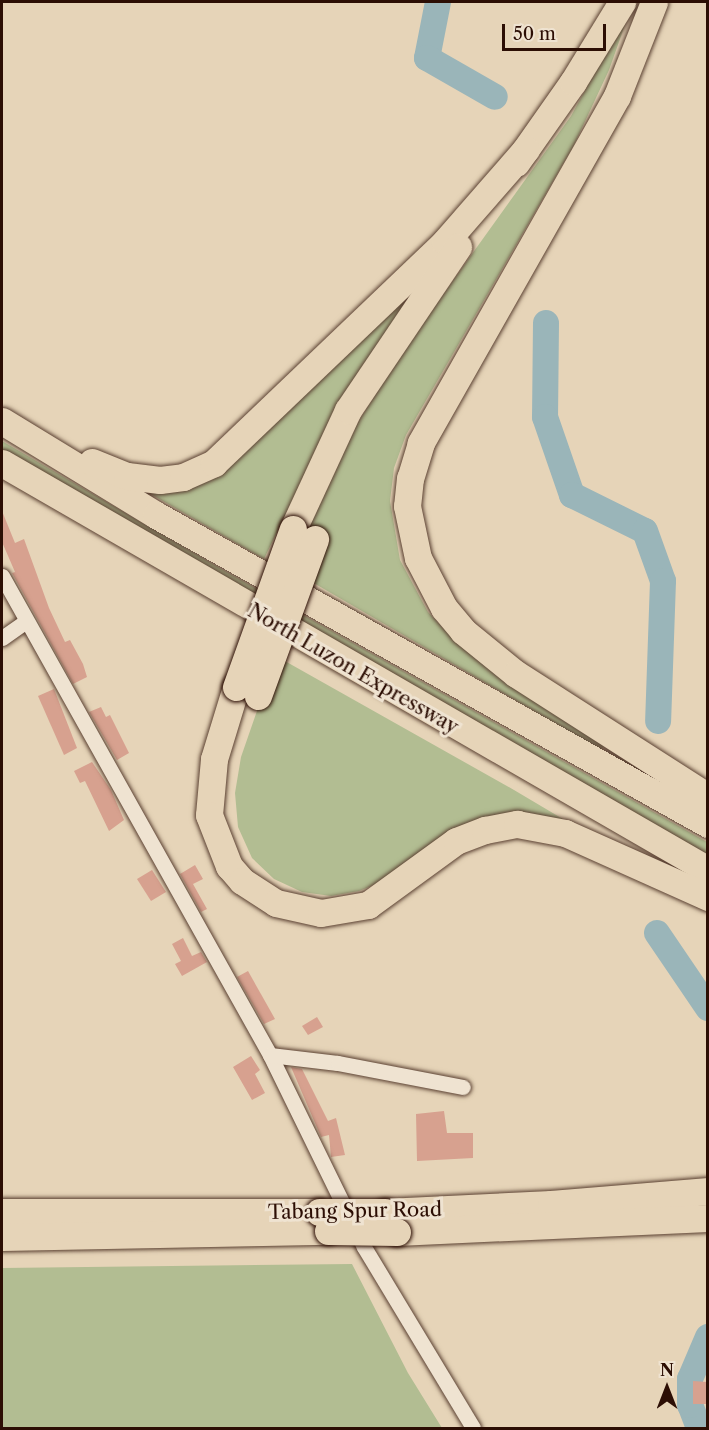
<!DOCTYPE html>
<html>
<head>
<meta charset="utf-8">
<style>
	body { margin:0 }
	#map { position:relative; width:709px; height:1430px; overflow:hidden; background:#e6d4b8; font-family:"Libre Caslon Text",serif }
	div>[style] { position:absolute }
	.green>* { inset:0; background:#b2bd92 }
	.river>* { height:26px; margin:-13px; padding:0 13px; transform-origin:13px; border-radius:13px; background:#9ab5b9 }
	.building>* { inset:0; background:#d7a18f }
	.roads { filter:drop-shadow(0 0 2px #5a4031) drop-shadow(0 0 2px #5a4031) }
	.street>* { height:15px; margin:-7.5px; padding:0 7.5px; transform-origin:7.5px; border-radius:7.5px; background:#efe3d1 }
	.highway>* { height:27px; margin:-13.5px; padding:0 13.5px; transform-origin:13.5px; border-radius:13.5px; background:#e6d4b8 }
	.bridges { filter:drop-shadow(0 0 2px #2c0e04) drop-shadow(0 0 2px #2c0e04) }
	.highway-bridge>* { height:27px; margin:-13.5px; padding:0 13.5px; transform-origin:13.5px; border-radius:13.5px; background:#e6d4b8 }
	span { translate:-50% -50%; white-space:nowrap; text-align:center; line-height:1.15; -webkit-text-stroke:6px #efe3d1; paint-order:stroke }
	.street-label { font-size:20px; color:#2c0e04 }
	.frame { position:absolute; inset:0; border:3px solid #2c0e04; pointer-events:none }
	.north { position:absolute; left:637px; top:1358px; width:60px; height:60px; -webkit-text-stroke:4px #efe3d1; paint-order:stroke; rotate:0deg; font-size:16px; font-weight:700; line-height:24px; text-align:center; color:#2c0e04 }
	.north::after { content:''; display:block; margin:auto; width:21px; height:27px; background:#2c0e04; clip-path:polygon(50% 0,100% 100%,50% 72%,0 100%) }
	.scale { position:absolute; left:502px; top:24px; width:104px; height:27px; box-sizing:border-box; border:3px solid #2c0e04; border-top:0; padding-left:8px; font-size:18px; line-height:21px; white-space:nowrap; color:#2c0e04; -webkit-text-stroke:4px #efe3d1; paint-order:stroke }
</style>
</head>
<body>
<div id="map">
	<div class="green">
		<div style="clip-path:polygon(632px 5px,609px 70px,574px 145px,406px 435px,394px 468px,390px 501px,400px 560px,428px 612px,446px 631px,607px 741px,601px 750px,293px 571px,323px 484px,357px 424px,401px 353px,571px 116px)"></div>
		<div style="clip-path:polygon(423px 279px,290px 505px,264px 559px,149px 493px,151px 489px,164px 489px)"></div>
		<div style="clip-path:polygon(2px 441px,223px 570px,707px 842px,707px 855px,2px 453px)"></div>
		<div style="clip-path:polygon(276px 656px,514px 790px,573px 825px,540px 818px,359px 891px,331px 896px,302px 892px,274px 879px,252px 858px,238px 827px,235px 793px,241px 757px)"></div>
		<div style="clip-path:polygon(352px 1264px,408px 1373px,442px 1428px,2px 1428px,2px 1268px)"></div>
	</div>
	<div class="river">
		<div style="left:438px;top:2px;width:57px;rotate:101.1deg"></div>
		<div style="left:427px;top:58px;width:78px;rotate:29.8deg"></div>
		<div style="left:546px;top:323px;width:94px;rotate:90.6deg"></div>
		<div style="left:545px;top:417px;width:83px;rotate:70.9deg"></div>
		<div style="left:572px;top:495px;width:81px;rotate:26.3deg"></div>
		<div style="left:645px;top:531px;width:53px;rotate:70.2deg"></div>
		<div style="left:663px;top:581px;width:140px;rotate:92deg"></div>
		<div style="left:657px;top:933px;width:91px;rotate:55.8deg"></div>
		<div style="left:699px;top:1428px;width:25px;rotate:-111deg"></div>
		<div style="left:690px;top:1405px;width:26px;rotate:-90deg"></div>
		<div style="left:690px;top:1379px;width:46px;rotate:-66.8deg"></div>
	</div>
	<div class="building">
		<div style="clip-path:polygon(2px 511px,15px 543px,24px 539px,49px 608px,65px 642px,70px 640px,83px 664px,87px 677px,73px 684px,12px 573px,15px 572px,2px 542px)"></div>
		<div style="clip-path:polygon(54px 689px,77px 748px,64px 755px,38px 696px)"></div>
		<div style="clip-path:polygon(101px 707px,106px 717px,110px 715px,129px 753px,117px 760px,89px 712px)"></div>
		<div style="clip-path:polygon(92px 762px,111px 790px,124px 820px,109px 831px,85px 781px,80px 783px,74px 771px)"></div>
		<div style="clip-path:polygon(195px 865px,203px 879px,193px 884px,207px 909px,201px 912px,180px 874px)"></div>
		<div style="clip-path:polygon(152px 870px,166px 892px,151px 901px,137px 879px)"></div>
		<div style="clip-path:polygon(183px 938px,192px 956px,201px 952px,207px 962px,182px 976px,175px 964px,181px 961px,172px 944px)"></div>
		<div style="clip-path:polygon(248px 971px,275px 1019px,264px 1024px,237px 977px)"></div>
		<div style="clip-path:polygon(317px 1017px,323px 1027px,308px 1035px,302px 1026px)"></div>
		<div style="clip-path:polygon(251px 1056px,260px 1070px,255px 1074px,265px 1093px,252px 1100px,233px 1067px)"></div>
		<div style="clip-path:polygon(291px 1067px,302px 1069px,328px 1121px,336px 1118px,345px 1155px,331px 1157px,329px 1135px,321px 1137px)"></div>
		<div style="clip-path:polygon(444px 1111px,447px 1133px,473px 1133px,473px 1158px,417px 1161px,416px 1114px)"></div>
		<div style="clip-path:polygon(693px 1381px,707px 1382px,706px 1404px,693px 1404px)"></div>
	</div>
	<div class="roads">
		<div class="street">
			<div style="left:2px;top:576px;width:549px;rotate:60.77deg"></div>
			<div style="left:270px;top:1055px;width:214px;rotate:63.9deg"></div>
			<div style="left:364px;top:1247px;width:211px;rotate:58.9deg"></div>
			<div style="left:2px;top:638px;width:28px;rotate:-35deg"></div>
			<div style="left:270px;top:1055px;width:68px;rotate:6.7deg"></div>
			<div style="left:338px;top:1063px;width:127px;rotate:10.9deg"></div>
		</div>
		<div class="highway">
			<div style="left:654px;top:2px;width:101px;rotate:111.5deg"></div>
			<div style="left:617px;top:96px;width:399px;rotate:119.5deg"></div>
			<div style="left:421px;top:443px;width:37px;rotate:107deg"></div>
			<div style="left:410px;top:478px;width:28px;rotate:96deg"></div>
			<div style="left:407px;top:506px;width:53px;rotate:78.1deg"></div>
			<div style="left:418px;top:558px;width:56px;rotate:62.5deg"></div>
			<div style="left:444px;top:608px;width:30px;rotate:50deg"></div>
			<div style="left:463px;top:631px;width:68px;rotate:39.1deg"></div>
			<div style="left:516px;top:674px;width:228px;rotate:32.6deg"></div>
			<div style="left:516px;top:163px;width:99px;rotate:-54.9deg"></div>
			<div style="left:573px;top:82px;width:94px;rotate:-58.5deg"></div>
			<div style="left:2px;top:421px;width:180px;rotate:31.4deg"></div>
			<div style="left:156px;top:515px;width:633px;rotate:29.24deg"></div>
			<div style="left:92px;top:462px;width:38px;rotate:22deg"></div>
			<div style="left:127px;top:476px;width:33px;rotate:7deg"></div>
			<div style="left:160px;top:480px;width:23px;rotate:-7deg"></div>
			<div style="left:183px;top:477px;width:34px;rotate:-24deg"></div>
			<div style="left:214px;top:463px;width:320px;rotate:-43.7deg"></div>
			<div style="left:445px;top:242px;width:123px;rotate:-48.9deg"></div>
			<div style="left:2px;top:463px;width:815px;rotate:29.96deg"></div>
			<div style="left:293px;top:529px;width:131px;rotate:-65.2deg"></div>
			<div style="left:348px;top:410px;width:197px;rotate:-56deg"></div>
			<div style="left:236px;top:687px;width:75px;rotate:107deg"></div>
			<div style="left:214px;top:759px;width:56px;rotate:95.1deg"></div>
			<div style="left:209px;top:815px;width:55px;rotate:68.6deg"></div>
			<div style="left:229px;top:866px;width:20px;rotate:49deg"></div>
			<div style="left:242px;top:881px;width:40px;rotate:32.9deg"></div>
			<div style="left:276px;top:903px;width:46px;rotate:12.5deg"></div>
			<div style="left:321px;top:913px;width:48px;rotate:-9.7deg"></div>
			<div style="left:368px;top:905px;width:109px;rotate:-36deg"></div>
			<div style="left:456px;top:841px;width:31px;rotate:-21deg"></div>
			<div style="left:485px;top:830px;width:33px;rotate:-11deg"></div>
			<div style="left:517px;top:824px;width:49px;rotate:10.6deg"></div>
			<div style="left:565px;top:833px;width:157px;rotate:24.1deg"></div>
			<div style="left:2px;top:1212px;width:317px"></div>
			<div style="left:385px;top:1212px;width:166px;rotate:-2.8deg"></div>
			<div style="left:551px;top:1204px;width:158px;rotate:-4.7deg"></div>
			<div style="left:397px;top:1232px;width:311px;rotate:-2.6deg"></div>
			<div style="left:2px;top:1237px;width:326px;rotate:-1.1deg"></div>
		</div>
	</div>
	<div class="bridges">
		<div class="highway-bridge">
			<div style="left:236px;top:687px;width:168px;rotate:-70.2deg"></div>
			<div style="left:258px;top:696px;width:167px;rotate:-70deg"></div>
			<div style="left:319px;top:1212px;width:66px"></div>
			<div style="left:328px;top:1231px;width:69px;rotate:0.8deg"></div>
		</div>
	</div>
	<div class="street-label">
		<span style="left:353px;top:669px;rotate:30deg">North Luzon Expressway</span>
		<span style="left:355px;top:1211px;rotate:-1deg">Tabang Spur Road</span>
	</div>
	<div class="frame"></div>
	<div class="north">N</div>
	<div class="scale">50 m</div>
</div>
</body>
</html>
